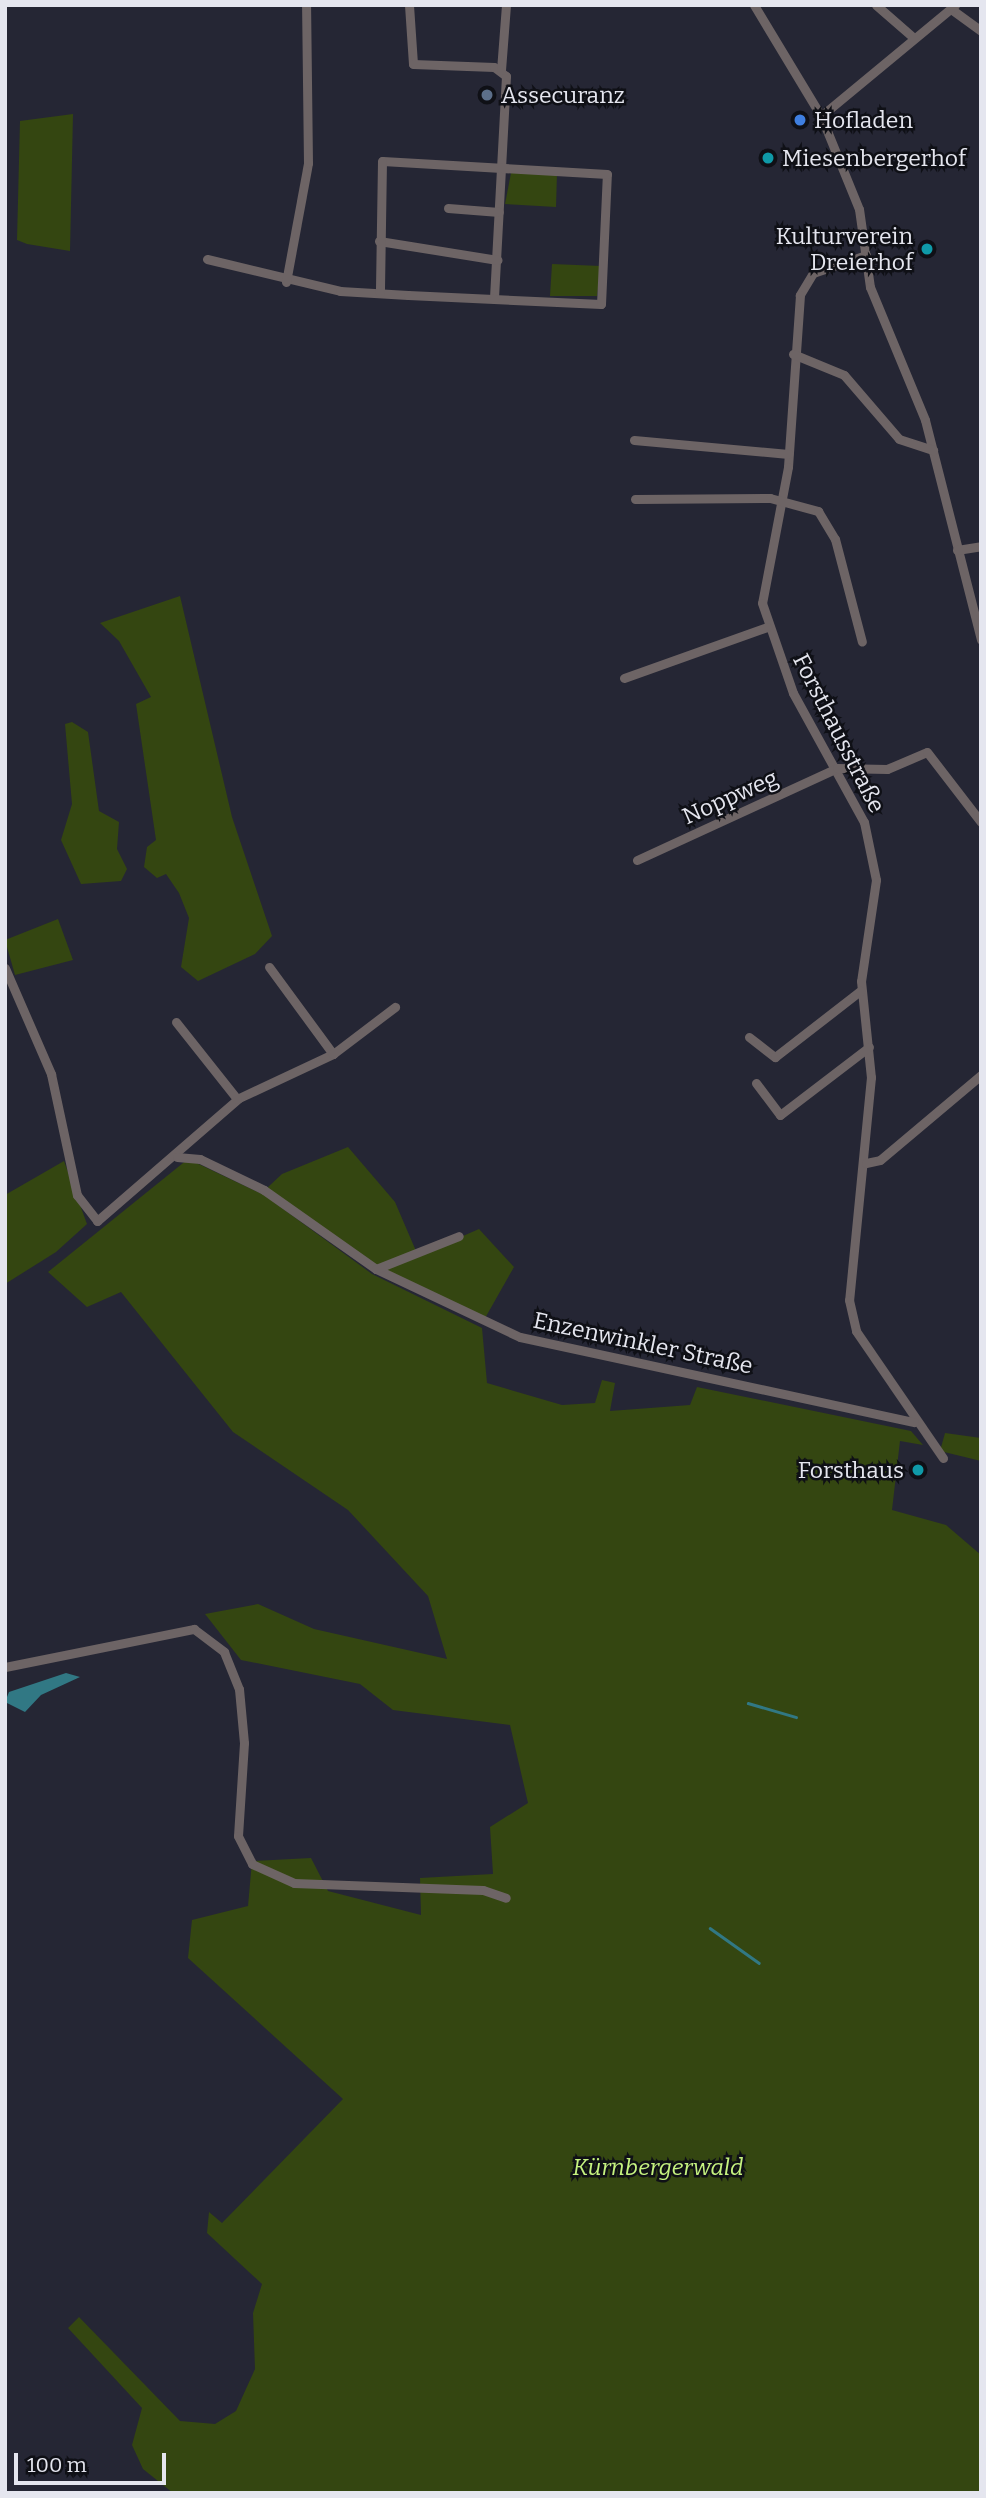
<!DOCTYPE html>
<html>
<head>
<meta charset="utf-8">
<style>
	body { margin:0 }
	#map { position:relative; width:986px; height:2498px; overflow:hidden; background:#252634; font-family:Bitter,serif }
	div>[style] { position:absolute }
	.green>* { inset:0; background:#344611 }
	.water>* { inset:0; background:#317884 }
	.stream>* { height:2.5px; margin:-1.25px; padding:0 1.25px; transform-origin:1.25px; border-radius:1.25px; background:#317884 }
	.minor>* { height:9px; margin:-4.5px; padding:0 4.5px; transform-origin:4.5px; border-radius:4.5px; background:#6d6465 }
	.dots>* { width:19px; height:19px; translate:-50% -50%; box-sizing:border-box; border:4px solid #0f1016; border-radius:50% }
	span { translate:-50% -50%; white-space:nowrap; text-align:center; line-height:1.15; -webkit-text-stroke:5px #0f1016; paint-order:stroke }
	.poi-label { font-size:23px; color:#e5e6ef }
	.left { translate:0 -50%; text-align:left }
	.right { translate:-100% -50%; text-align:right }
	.street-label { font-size:23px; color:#e5e6ef }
	.park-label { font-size:23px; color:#c6f380; font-style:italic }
	.frame { position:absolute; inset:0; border:7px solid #e5e6ef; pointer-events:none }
	.scale { position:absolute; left:14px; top:2453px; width:152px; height:32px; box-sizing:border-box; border:4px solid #e5e6ef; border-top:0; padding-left:9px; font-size:21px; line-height:24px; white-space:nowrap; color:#e5e6ef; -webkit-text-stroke:5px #0f1016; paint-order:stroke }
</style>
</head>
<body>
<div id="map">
	<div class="green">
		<div style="clip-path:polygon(73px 114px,70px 251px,27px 244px,17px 240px,20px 121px)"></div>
		<div style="clip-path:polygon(511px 173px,557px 173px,556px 207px,505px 204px)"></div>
		<div style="clip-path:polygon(552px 264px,601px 266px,597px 296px,550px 296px)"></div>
		<div style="clip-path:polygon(180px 596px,232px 817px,272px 936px,255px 954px,198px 981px,181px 967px,189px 918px,179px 893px,166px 874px,157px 878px,144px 867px,147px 847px,156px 840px,136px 704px,151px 697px,119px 641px,100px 623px)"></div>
		<div style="clip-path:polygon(72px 722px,88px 732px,99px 811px,119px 822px,117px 849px,127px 869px,121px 881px,81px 884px,61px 840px,72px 804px,65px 724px)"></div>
		<div style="clip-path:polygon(58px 919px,73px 960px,15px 975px,5px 940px)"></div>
		<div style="clip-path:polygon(348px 1147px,395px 1202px,416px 1251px,376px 1266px,267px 1188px,282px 1174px)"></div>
		<div style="clip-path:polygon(188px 1159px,264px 1195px,372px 1274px,482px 1328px,487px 1383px,562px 1405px,595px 1403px,602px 1380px,615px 1383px,610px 1411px,690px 1405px,697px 1387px,911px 1431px,923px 1445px,900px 1441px,892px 1510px,946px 1525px,981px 1555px,981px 2493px,173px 2493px,143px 2469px,132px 2445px,142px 2408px,68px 2328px,79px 2317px,180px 2421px,215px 2424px,236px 2411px,255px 2369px,253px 2313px,262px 2284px,207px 2233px,209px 2212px,222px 2223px,343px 2099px,188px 1958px,192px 1920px,248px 1906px,252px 1861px,311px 1858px,328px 1891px,421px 1915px,420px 1878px,493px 1874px,490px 1827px,528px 1803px,510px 1725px,393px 1710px,360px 1684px,241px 1660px,205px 1614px,258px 1604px,314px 1629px,447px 1659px,428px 1596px,348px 1510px,233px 1432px,121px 1292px,87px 1307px,48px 1272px)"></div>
		<div style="clip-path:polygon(64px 1161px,87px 1224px,56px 1252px,5px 1284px,5px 1195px)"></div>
		<div style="clip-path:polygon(479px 1229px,514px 1267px,484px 1320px,385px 1270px)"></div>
		<div style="clip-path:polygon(945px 1433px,981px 1438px,981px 1461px,940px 1451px)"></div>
	</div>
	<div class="water">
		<div style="clip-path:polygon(66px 1673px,80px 1677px,41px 1695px,25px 1712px,5px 1702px,9px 1692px)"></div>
	</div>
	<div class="stream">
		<div style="left:748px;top:1703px;width:50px;rotate:16.3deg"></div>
		<div style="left:710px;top:1928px;width:60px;rotate:35.5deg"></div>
	</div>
	<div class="minor">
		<div style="left:409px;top:5px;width:59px;rotate:86.1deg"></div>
		<div style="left:413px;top:64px;width:81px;rotate:2.1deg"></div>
		<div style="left:494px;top:67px;width:15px;rotate:37deg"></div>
		<div style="left:506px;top:76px;width:223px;rotate:93.1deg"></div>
		<div style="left:754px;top:5px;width:130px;rotate:58.9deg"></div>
		<div style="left:821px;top:116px;width:100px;rotate:67.8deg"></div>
		<div style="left:859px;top:209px;width:79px;rotate:82deg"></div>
		<div style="left:870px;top:287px;width:144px;rotate:67.5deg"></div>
		<div style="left:925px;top:420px;width:227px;rotate:75.7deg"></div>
		<div style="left:876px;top:5px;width:50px;rotate:41deg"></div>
		<div style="left:951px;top:9px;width:37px;rotate:36deg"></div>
		<div style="left:501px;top:70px;width:65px;rotate:-85.6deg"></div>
		<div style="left:821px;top:116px;width:174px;rotate:-39.6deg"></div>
		<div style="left:448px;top:208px;width:51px;rotate:4.5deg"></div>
		<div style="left:379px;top:241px;width:120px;rotate:9.1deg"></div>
		<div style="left:866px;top:255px;width:56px;rotate:161.2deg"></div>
		<div style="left:813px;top:273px;width:26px;rotate:121deg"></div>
		<div style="left:800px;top:295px;width:172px;rotate:94deg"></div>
		<div style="left:788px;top:467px;width:138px;rotate:100.8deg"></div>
		<div style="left:762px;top:603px;width:95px;rotate:71deg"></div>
		<div style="left:793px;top:693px;width:147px;rotate:61.2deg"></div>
		<div style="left:864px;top:822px;width:59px;rotate:78.3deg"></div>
		<div style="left:876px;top:880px;width:102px;rotate:98.4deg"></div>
		<div style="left:861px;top:981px;width:97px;rotate:84.1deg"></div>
		<div style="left:871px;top:1077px;width:224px;rotate:95.6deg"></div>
		<div style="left:849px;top:1300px;width:32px;rotate:77deg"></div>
		<div style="left:856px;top:1331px;width:154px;rotate:55.6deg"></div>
		<div style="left:207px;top:259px;width:137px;rotate:13.5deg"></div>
		<div style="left:340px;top:291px;width:68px;rotate:3.4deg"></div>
		<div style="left:408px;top:295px;width:193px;rotate:2.7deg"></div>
		<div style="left:601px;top:304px;width:130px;rotate:-87.4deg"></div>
		<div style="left:607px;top:174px;width:225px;rotate:-176.7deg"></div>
		<div style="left:382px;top:161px;width:132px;rotate:90.9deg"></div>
		<div style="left:286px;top:282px;width:121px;rotate:-79.5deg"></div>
		<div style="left:308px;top:163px;width:158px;rotate:-90.7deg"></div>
		<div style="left:793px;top:354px;width:55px;rotate:22.4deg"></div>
		<div style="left:844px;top:375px;width:84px;rotate:49.3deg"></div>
		<div style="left:899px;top:439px;width:36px;rotate:18deg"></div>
		<div style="left:634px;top:440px;width:155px;rotate:5.2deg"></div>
		<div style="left:635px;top:499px;width:135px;rotate:-0.4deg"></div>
		<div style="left:770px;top:498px;width:50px;rotate:15.2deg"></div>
		<div style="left:818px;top:511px;width:33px;rotate:59deg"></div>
		<div style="left:835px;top:539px;width:106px;rotate:75.3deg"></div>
		<div style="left:957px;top:550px;width:24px;rotate:-9deg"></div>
		<div style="left:624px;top:678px;width:152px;rotate:-19.6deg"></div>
		<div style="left:637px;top:860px;width:220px;rotate:-24.7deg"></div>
		<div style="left:837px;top:768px;width:50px;rotate:1.1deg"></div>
		<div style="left:887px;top:769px;width:43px;rotate:-23deg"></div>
		<div style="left:927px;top:752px;width:88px;rotate:52.4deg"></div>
		<div style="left:5px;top:968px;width:116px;rotate:66.5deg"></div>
		<div style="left:51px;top:1074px;width:124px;rotate:77.9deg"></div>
		<div style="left:77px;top:1195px;width:33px;rotate:52deg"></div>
		<div style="left:97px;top:1221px;width:188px;rotate:-40.9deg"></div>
		<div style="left:239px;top:1098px;width:104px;rotate:-25.1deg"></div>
		<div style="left:333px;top:1054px;width:108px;rotate:-126.3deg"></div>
		<div style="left:176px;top:1022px;width:98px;rotate:51.6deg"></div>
		<div style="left:749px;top:1037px;width:33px;rotate:38deg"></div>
		<div style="left:775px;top:1057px;width:108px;rotate:-37.8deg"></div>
		<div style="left:333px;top:1054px;width:78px;rotate:-37.2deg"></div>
		<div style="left:756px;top:1083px;width:40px;rotate:53deg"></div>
		<div style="left:780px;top:1115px;width:112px;rotate:-37.4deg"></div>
		<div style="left:177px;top:1157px;width:23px;rotate:5deg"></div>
		<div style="left:200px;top:1159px;width:71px;rotate:25.8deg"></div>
		<div style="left:264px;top:1190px;width:137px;rotate:35.2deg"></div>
		<div style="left:376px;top:1269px;width:159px;rotate:25.3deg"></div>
		<div style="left:520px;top:1337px;width:403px;rotate:12.2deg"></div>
		<div style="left:866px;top:1163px;width:14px;rotate:-12deg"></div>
		<div style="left:880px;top:1160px;width:132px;rotate:-40.1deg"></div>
		<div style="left:376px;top:1269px;width:89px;rotate:-21.7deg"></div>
		<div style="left:5px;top:1667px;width:193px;rotate:-11.4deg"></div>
		<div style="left:194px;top:1629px;width:38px;rotate:37deg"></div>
		<div style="left:224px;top:1652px;width:40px;rotate:68deg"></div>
		<div style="left:239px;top:1689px;width:54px;rotate:84.7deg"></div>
		<div style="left:244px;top:1743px;width:93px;rotate:93.7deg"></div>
		<div style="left:238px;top:1836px;width:31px;rotate:63deg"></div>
		<div style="left:252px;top:1864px;width:46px;rotate:24.3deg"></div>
		<div style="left:294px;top:1883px;width:189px;rotate:2.1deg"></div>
		<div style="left:483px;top:1890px;width:24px;rotate:19deg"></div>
	</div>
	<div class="dots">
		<div style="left:487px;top:95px;background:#5c6f8a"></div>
		<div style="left:800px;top:120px;background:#3f7fe0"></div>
		<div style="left:768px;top:158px;background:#0f9aa8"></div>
		<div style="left:927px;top:249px;background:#0f9aa8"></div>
		<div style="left:918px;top:1470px;background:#0f9aa8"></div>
	</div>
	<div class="poi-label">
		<span class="left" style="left:501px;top:95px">Assecuranz</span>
		<span class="left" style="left:814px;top:120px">Hofladen</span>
		<span class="left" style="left:782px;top:158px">Miesenbergerhof</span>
		<span class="right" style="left:913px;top:249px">Kulturverein<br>Dreierhof</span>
		<span class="right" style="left:904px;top:1470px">Forsthaus</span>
	</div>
	<div class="street-label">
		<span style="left:839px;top:733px;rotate:63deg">Forsthausstraße</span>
		<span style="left:730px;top:797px;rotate:-24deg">Noppweg</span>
		<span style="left:643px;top:1343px;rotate:12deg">Enzenwinkler Straße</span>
	</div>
	<div class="park-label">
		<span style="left:658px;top:2167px">Kürnbergerwald</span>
	</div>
	<div class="frame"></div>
	<div class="scale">100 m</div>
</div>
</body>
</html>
